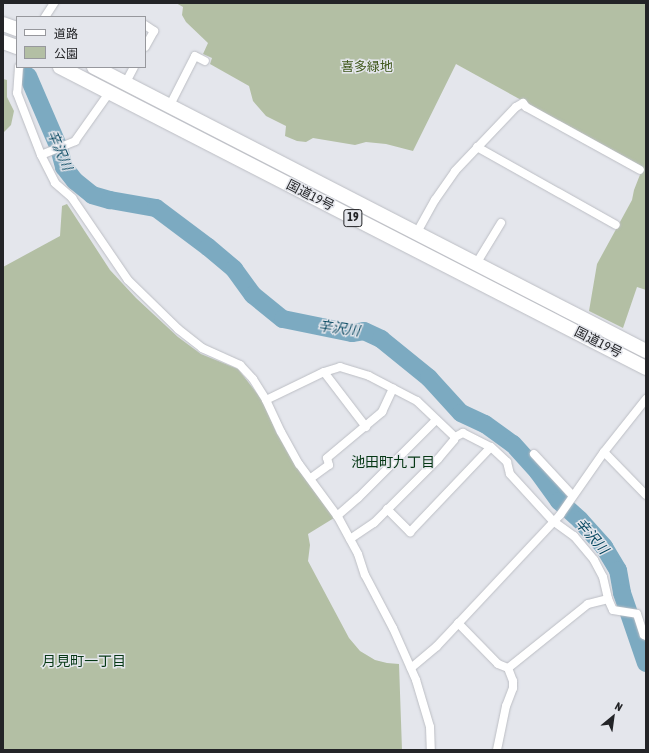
<!DOCTYPE html>
<html>
<head>
<meta charset="utf-8">
<style>
	body { margin:0 }
	#map { position:relative; width:649px; height:753px; overflow:hidden; background:#e4e6ec; font-family:"Asap Condensed","Noto Sans JP",sans-serif }
	div>[style] { position:absolute }
	.green>* { inset:0; background:#b3bfa4 }
	.river>* { height:18px; margin:-9px; padding:0 9px; transform-origin:9px; border-radius:9px; background:#7caac1 }
	.roads { filter:drop-shadow(0 0 1px #bcbec4) drop-shadow(0 0 1px #bcbec4) }
	.street>* { height:8px; margin:-4px; padding:0 4px; transform-origin:4px; border-radius:4px; background:#fff }
	.highway>* { height:14px; margin:-7px; padding:0 7px; transform-origin:7px; border-radius:7px; background:#fff }
	span { translate:-50% -50%; white-space:nowrap; text-align:center; line-height:1.15; -webkit-text-stroke:3px #e4e6ec; paint-order:stroke }
	.shield-label span { padding:1px 3px; background:#e4e6ec; border:1px solid; border-radius:3px; -webkit-text-stroke-width:0 }
	.shield-label { font-size:12px; color:#232427; font-weight:700 }
	.park-label { font-size:13px; color:#40581c }
	.street-label { font-size:13px; color:#232427 }
	.water-label { font-size:14px; color:#074861; font-style:italic }
	.neighbourhood-label { font-size:14px; color:#053714 }
	.frame { position:absolute; inset:0; border:4px solid #232427; pointer-events:none }
	.legend { position:absolute; left:16px; top:16px; width:130px; height:52px; box-sizing:border-box; background:#e4e6ec; border:1px solid #97989d; margin:0; padding:5px 7px; list-style:none; font-size:12px; color:#232427 }
	.legend li { display:flex; align-items:center; gap:8px; height:20px }
	.legend b { width:20px; border:1px solid #97989d }
	.north { position:absolute; left:593px; top:697px; width:40px; height:40px; -webkit-text-stroke:3px #e4e6ec; paint-order:stroke; rotate:29deg; font-size:11px; font-weight:700; line-height:16px; text-align:center; color:#232427 }
	.north::after { content:''; display:block; margin:auto; width:14px; height:18px; background:#232427; clip-path:polygon(50% 0,100% 100%,50% 72%,0 100%) }
</style>
</head>
<body>
<div id="map">
	<div class="green">
		<div style="clip-path:polygon(176px 3px,646px 3px,646px 290px,637px 287px,623px 328px,589px 311px,597px 264px,632px 200px,634px 190px,643px 167px,456px 64px,413px 151px,386px 144px,366px 142px,355px 145px,313px 138px,306px 142px,297px 141px,285px 136px,286px 126px,266px 116px,253px 101px,249px 86px,210px 64px,212px 58px,203px 54px,208px 43px,186px 22px,182px 15px,183px 7px)"></div>
		<div style="clip-path:polygon(3px 79px,7px 80px,7px 97px,14px 111px,11px 125px,3px 133px)"></div>
		<div style="clip-path:polygon(67px 204px,110px 270px,136px 298px,178px 337px,201px 354px,238px 369px,263px 401px,276px 432px,296px 466px,334px 518px,308px 534px,310px 545px,308px 561px,349px 638px,360px 651px,375px 660px,387px 663px,399px 664px,402px 750px,3px 750px,3px 267px,60px 236px,62px 206px)"></div>
	</div>
	<div class="river">
		<div style="left:28px;top:76px;width:78px;rotate:66.7deg"></div>
		<div style="left:59px;top:148px;width:20px;rotate:75deg"></div>
		<div style="left:64px;top:167px;width:18px;rotate:52deg"></div>
		<div style="left:75px;top:181px;width:22px;rotate:39deg"></div>
		<div style="left:92px;top:195px;width:19px;rotate:16deg"></div>
		<div style="left:110px;top:200px;width:47px;rotate:9.9deg"></div>
		<div style="left:156px;top:208px;width:65px;rotate:36.9deg"></div>
		<div style="left:208px;top:247px;width:34px;rotate:40deg"></div>
		<div style="left:234px;top:269px;width:32px;rotate:54deg"></div>
		<div style="left:253px;top:295px;width:38px;rotate:39deg"></div>
		<div style="left:283px;top:319px;width:70px;rotate:11.5deg"></div>
		<div style="left:352px;top:333px;width:12px;rotate:-9deg"></div>
		<div style="left:364px;top:331px;width:19px;rotate:25deg"></div>
		<div style="left:381px;top:339px;width:62px;rotate:39.1deg"></div>
		<div style="left:429px;top:378px;width:47px;rotate:47.6deg"></div>
		<div style="left:461px;top:413px;width:26px;rotate:25deg"></div>
		<div style="left:485px;top:424px;width:34px;rotate:36deg"></div>
		<div style="left:513px;top:444px;width:38px;rotate:48deg"></div>
		<div style="left:538px;top:472px;width:36px;rotate:54deg"></div>
		<div style="left:559px;top:501px;width:28px;rotate:42deg"></div>
		<div style="left:580px;top:520px;width:36px;rotate:48deg"></div>
		<div style="left:604px;top:547px;width:27px;rotate:59deg"></div>
		<div style="left:618px;top:570px;width:23px;rotate:80deg"></div>
		<div style="left:622px;top:593px;width:74px;rotate:71.1deg"></div>
	</div>
	<div class="roads">
		<div class="street">
			<div style="left:45px;top:17px;width:17px;rotate:-57deg"></div>
			<div style="left:145px;top:25px;width:11px;rotate:34deg"></div>
			<div style="left:154px;top:31px;width:18px;rotate:119deg"></div>
			<div style="left:19px;top:67px;width:26px;rotate:94deg"></div>
			<div style="left:17px;top:93px;width:66px;rotate:68.8deg"></div>
			<div style="left:41px;top:155px;width:31px;rotate:63deg"></div>
			<div style="left:55px;top:183px;width:23px;rotate:41deg"></div>
			<div style="left:72px;top:198px;width:99px;rotate:55.7deg"></div>
			<div style="left:128px;top:280px;width:70px;rotate:44.4deg"></div>
			<div style="left:178px;top:329px;width:31px;rotate:38deg"></div>
			<div style="left:202px;top:348px;width:42px;rotate:24.1deg"></div>
			<div style="left:240px;top:365px;width:19px;rotate:47deg"></div>
			<div style="left:253px;top:379px;width:25px;rotate:58deg"></div>
			<div style="left:266px;top:400px;width:35px;rotate:65deg"></div>
			<div style="left:281px;top:432px;width:37px;rotate:61deg"></div>
			<div style="left:299px;top:464px;width:66px;rotate:53.7deg"></div>
			<div style="left:338px;top:517px;width:42px;rotate:61.6deg"></div>
			<div style="left:358px;top:554px;width:22px;rotate:72deg"></div>
			<div style="left:365px;top:575px;width:60px;rotate:62.2deg"></div>
			<div style="left:393px;top:628px;width:57px;rotate:66.1deg"></div>
			<div style="left:416px;top:680px;width:49px;rotate:73.4deg"></div>
			<div style="left:430px;top:727px;width:23px;rotate:88deg"></div>
			<div style="left:125px;top:84px;width:19px;rotate:-62deg"></div>
			<div style="left:169px;top:107px;width:57px;rotate:-63deg"></div>
			<div style="left:195px;top:56px;width:11px;rotate:27deg"></div>
			<div style="left:477px;top:147px;width:159px;rotate:29.3deg"></div>
			<div style="left:41px;top:155px;width:37px;rotate:-22deg"></div>
			<div style="left:75px;top:141px;width:59px;rotate:-54.7deg"></div>
			<div style="left:416px;top:234px;width:39px;rotate:-61deg"></div>
			<div style="left:435px;top:200px;width:35px;rotate:-55deg"></div>
			<div style="left:455px;top:171px;width:88px;rotate:-46.4deg"></div>
			<div style="left:516px;top:107px;width:8px;rotate:-30deg"></div>
			<div style="left:523px;top:103px;width:5px;rotate:53deg"></div>
			<div style="left:526px;top:107px;width:130px;rotate:28.9deg"></div>
			<div style="left:476px;top:264px;width:48px;rotate:-58.6deg"></div>
			<div style="left:266px;top:400px;width:64px;rotate:-25.8deg"></div>
			<div style="left:366px;top:427px;width:69px;rotate:-127.4deg"></div>
			<div style="left:324px;top:372px;width:17px;rotate:-17deg"></div>
			<div style="left:340px;top:367px;width:30px;rotate:17deg"></div>
			<div style="left:369px;top:376px;width:54px;rotate:27.5deg"></div>
			<div style="left:417px;top:401px;width:52px;rotate:43.5deg"></div>
			<div style="left:455px;top:437px;width:9px;rotate:-27deg"></div>
			<div style="left:463px;top:433px;width:31px;rotate:27deg"></div>
			<div style="left:491px;top:447px;width:22px;rotate:43deg"></div>
			<div style="left:507px;top:462px;width:12px;rotate:76deg"></div>
			<div style="left:510px;top:474px;width:64px;rotate:47.5deg"></div>
			<div style="left:553px;top:521px;width:26px;rotate:36deg"></div>
			<div style="left:574px;top:536px;width:31px;rotate:50deg"></div>
			<div style="left:594px;top:560px;width:19px;rotate:62deg"></div>
			<div style="left:603px;top:577px;width:23px;rotate:77deg"></div>
			<div style="left:608px;top:599px;width:21px;rotate:166deg"></div>
			<div style="left:588px;top:604px;width:102px;rotate:141.3deg"></div>
			<div style="left:508px;top:668px;width:14px;rotate:69deg"></div>
			<div style="left:513px;top:681px;width:7px;rotate:90deg"></div>
			<div style="left:513px;top:688px;width:19px;rotate:111deg"></div>
			<div style="left:506px;top:706px;width:45px;rotate:101.6deg"></div>
			<div style="left:604px;top:452px;width:60px;rotate:45.7deg"></div>
			<div style="left:534px;top:454px;width:57px;rotate:47.1deg"></div>
			<div style="left:311px;top:478px;width:22px;rotate:-36deg"></div>
			<div style="left:329px;top:465px;width:7px;rotate:-106deg"></div>
			<div style="left:327px;top:458px;width:72px;rotate:-39.9deg"></div>
			<div style="left:382px;top:412px;width:26px;rotate:-65deg"></div>
			<div style="left:387px;top:509px;width:33px;rotate:45deg"></div>
			<div style="left:410px;top:532px;width:117px;rotate:-46.4deg"></div>
			<div style="left:337px;top:516px;width:28px;rotate:-41deg"></div>
			<div style="left:358px;top:498px;width:110px;rotate:-45deg"></div>
			<div style="left:350px;top:539px;width:29px;rotate:-34deg"></div>
			<div style="left:374px;top:523px;width:91px;rotate:-45deg"></div>
			<div style="left:438px;top:459px;width:25px;rotate:-50deg"></div>
			<div style="left:454px;top:440px;width:3px;rotate:-72deg"></div>
			<div style="left:608px;top:599px;width:12px;rotate:66deg"></div>
			<div style="left:613px;top:610px;width:24px;rotate:9deg"></div>
			<div style="left:637px;top:614px;width:22px;rotate:72deg"></div>
			<div style="left:644px;top:635px;width:2px;rotate:27deg"></div>
			<div style="left:458px;top:623px;width:57px;rotate:45.7deg"></div>
			<div style="left:498px;top:664px;width:11px;rotate:22deg"></div>
			<div style="left:411px;top:668px;width:34px;rotate:-40deg"></div>
			<div style="left:437px;top:646px;width:180px;rotate:-46.8deg"></div>
			<div style="left:560px;top:515px;width:77px;rotate:-55.1deg"></div>
			<div style="left:604px;top:452px;width:68px;rotate:-51.6deg"></div>
		</div>
		<div class="highway">
			<div style="left:3px;top:24px;width:15px;rotate:20deg"></div>
			<div style="left:3px;top:42px;width:15px;rotate:20deg"></div>
			<div style="left:60px;top:67px;width:659px;rotate:27.19deg"></div>
			<div style="left:94px;top:67px;width:621px;rotate:27.23deg"></div>
		</div>
	</div>
	<div class="shield-label">
		<span style="left:353px;top:218px">19</span>
	</div>
	<div class="park-label">
		<span style="left:367px;top:67px">喜多緑地</span>
	</div>
	<div class="street-label">
		<span style="left:310px;top:196px;rotate:27deg">国道19号</span>
		<span style="left:598px;top:343px;rotate:27deg">国道19号</span>
	</div>
	<div class="water-label">
		<span style="left:60px;top:150px;rotate:67deg">辛沢川</span>
		<span style="left:339px;top:328px;rotate:8deg">辛沢川</span>
		<span style="left:592px;top:536px;rotate:49deg">辛沢川</span>
	</div>
	<div class="neighbourhood-label">
		<span style="left:393px;top:462px">池田町九丁目</span>
		<span style="left:84px;top:661px">月見町一丁目</span>
	</div>
	<div class="frame"></div>
	<ul class="legend">
	<li><b style="height:5px;background:#fff"></b>道路</li>
	<li><b style="height:11px;background:#b3bfa4"></b>公園</li>
	</ul>
	<div class="north">N</div>
</div>
</body>
</html>
